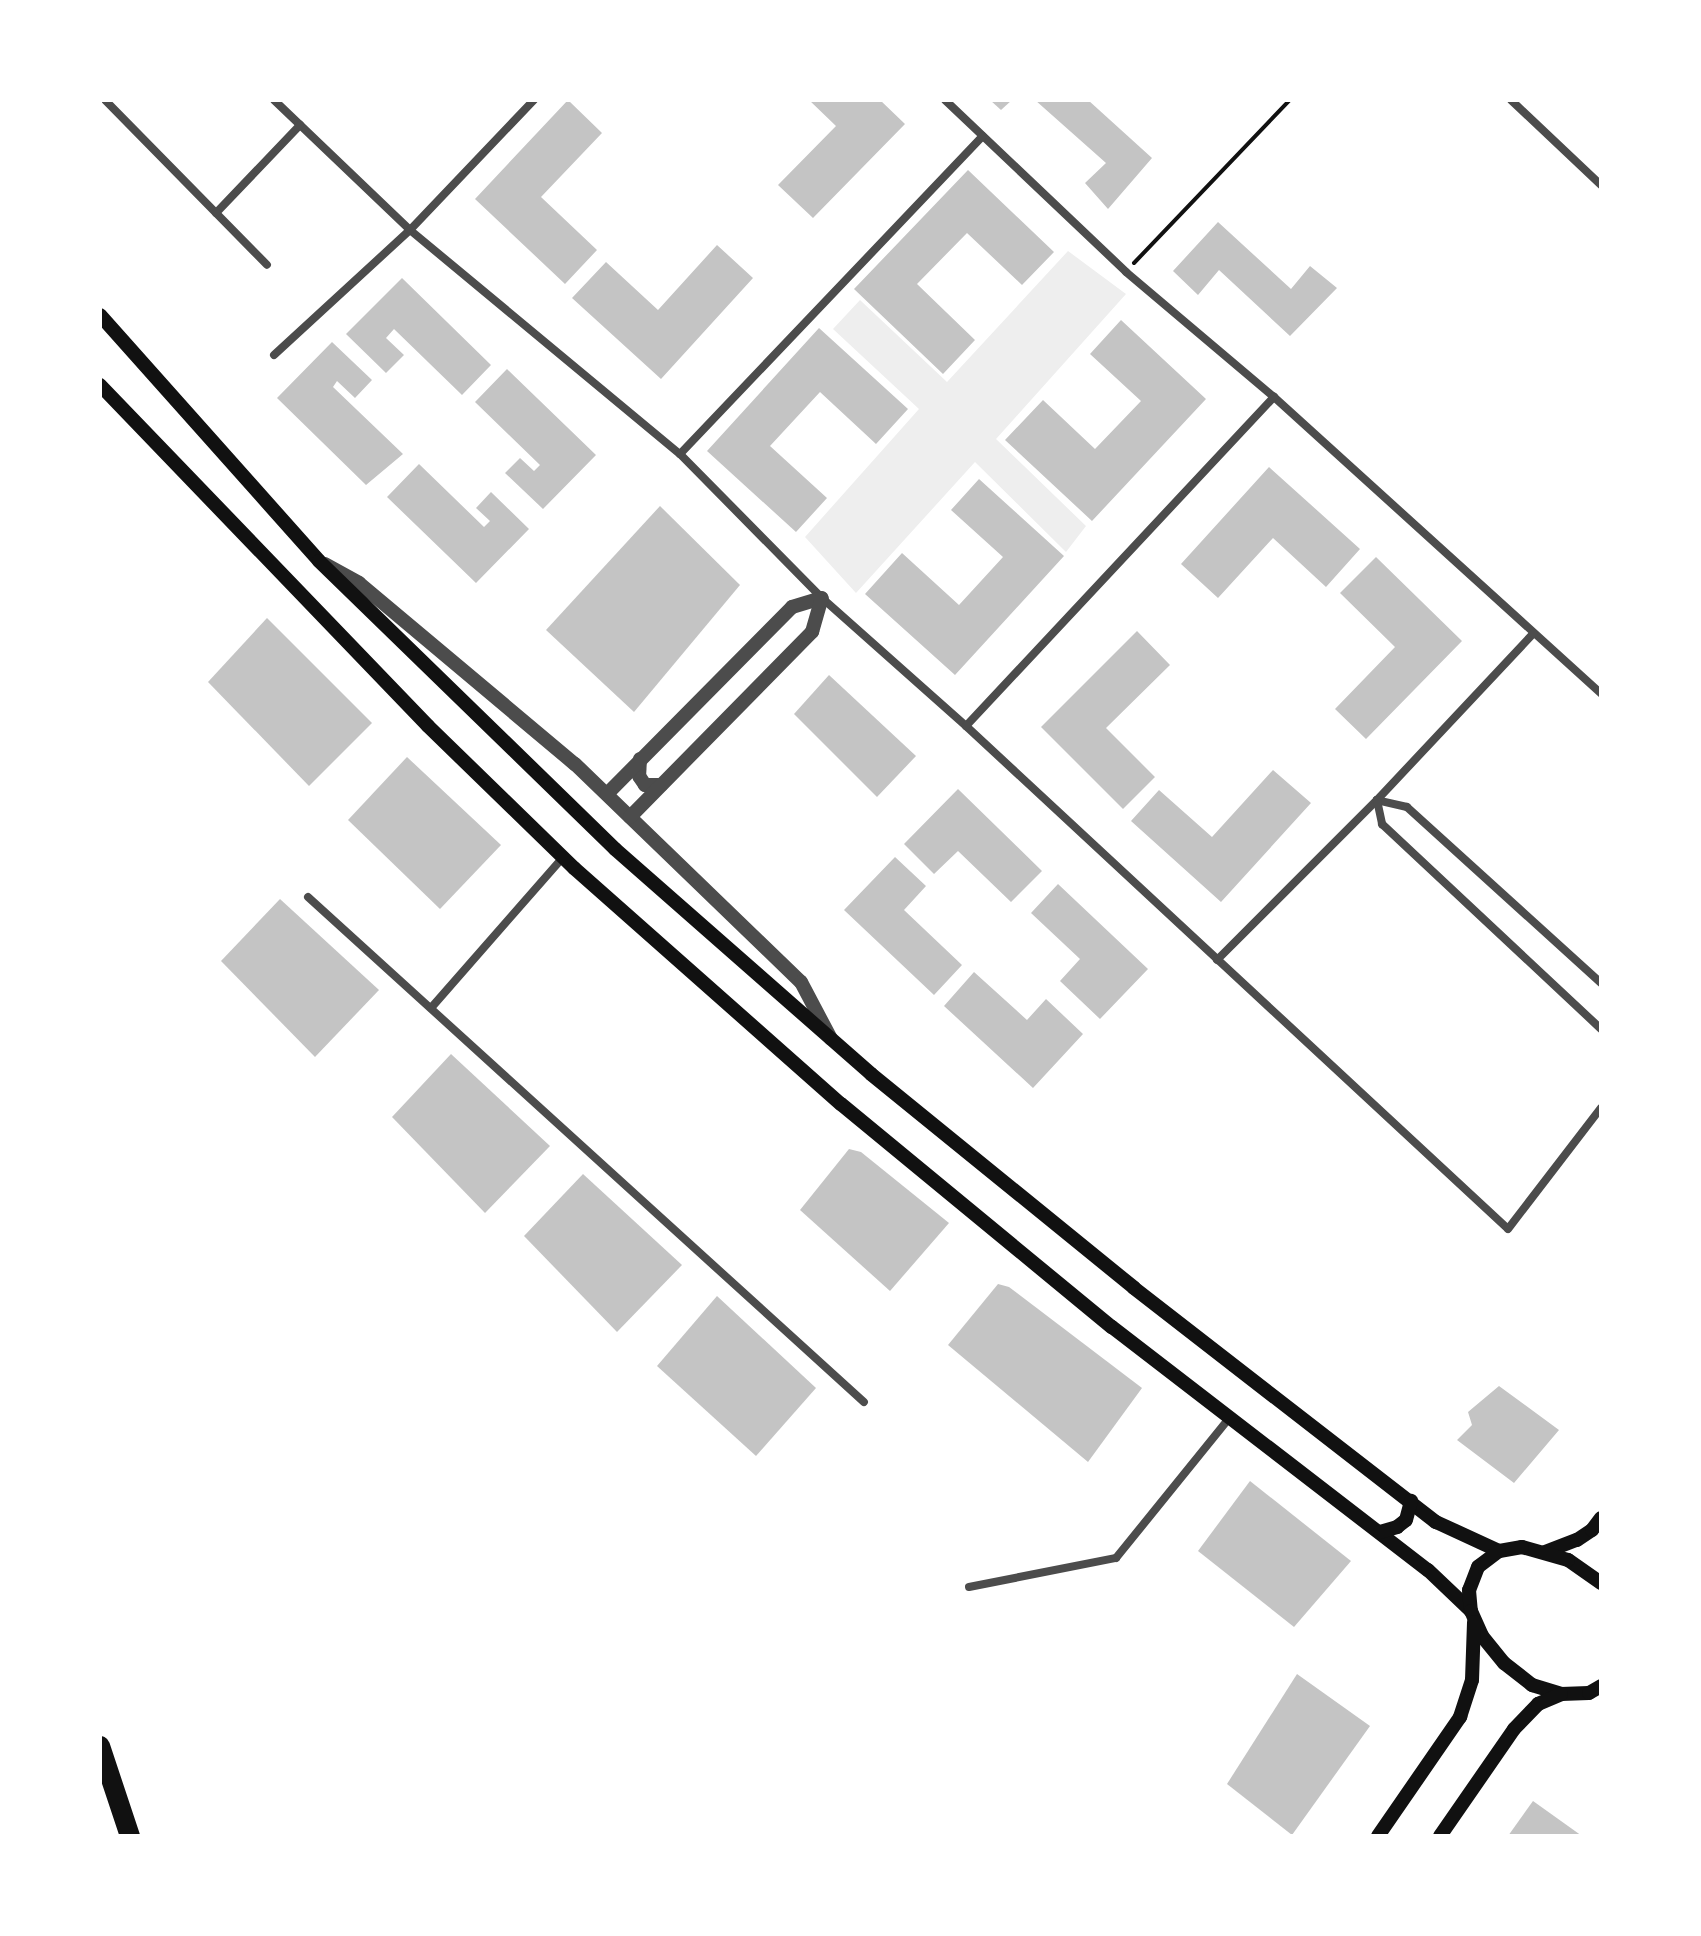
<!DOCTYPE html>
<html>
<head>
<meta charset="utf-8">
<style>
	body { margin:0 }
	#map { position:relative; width:1701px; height:1936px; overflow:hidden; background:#fff; font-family:Karla,sans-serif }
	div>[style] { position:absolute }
	.green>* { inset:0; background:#eee }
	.building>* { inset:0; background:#c4c4c4 }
	.path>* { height:4px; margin:-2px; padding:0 2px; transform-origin:2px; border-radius:2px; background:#111 }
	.minor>* { height:8px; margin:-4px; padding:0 4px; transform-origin:4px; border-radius:4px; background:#4c4c4c }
	.tertiary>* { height:14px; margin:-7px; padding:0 7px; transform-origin:7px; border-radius:7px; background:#4c4c4c }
	.secondary>* { height:14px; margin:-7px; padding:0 7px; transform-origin:7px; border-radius:7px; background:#111 }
	.motorway>* { height:20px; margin:-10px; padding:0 10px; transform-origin:10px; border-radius:10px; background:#111 }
	span { translate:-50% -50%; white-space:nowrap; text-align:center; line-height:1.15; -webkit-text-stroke:6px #fff; paint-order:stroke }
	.frame { position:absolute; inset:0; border:102px solid #fff; pointer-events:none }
</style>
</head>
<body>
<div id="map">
	<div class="green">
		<div style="clip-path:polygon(1068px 251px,1126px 294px,996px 439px,1086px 526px,1066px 552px,975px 462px,856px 593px,805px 537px,919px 409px,833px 329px,860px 300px,947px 382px)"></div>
	</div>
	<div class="building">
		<div style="clip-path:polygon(568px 100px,602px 133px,541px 197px,597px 250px,565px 284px,475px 199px)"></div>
		<div style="clip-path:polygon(809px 100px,880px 100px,905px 124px,813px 218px,778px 185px,836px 126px)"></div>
		<div style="clip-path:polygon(990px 100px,1012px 100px,1001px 110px)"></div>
		<div style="clip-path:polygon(1035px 100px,1088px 100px,1152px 158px,1108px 209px,1085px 183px,1106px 163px)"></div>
		<div style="clip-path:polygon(968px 170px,1054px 252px,1022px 285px,967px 233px,917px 284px,975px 340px,943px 374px,854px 289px)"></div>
		<div style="clip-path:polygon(1218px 222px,1291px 289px,1310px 266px,1337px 288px,1290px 336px,1219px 270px,1198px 295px,1173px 271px)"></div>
		<div style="clip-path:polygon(717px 245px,753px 278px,661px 379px,572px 298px,606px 262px,658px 310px)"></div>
		<div style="clip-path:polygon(402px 278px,491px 365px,462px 395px,394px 329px,386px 338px,404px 355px,386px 373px,346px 334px)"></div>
		<div style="clip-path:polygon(1121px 320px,1206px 399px,1092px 521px,1005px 440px,1043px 400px,1095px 449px,1141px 401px,1090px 354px)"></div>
		<div style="clip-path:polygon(819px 328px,908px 409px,876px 444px,820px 392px,770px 446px,827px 498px,796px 532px,707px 451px)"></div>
		<div style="clip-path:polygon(332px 342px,372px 380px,355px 398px,337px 381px,333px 387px,403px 454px,366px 485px,277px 398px)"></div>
		<div style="clip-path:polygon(507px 369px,596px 455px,543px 509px,505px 473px,520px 458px,534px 471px,540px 465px,475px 402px)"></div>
		<div style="clip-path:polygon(419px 464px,484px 527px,490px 521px,476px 508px,491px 492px,529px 529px,476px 583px,387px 497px)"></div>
		<div style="clip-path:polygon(1269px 467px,1360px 549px,1326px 587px,1273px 538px,1218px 598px,1181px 564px)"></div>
		<div style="clip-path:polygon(979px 479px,1064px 556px,955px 675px,865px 594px,902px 553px,959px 605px,1003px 557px,951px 510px)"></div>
		<div style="clip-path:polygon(660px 506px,740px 585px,634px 712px,546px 630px)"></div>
		<div style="clip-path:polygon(1376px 557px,1462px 641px,1366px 739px,1335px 709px,1395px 647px,1340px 593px)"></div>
		<div style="clip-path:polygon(267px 618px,372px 723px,309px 786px,208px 682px)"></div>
		<div style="clip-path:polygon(1137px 631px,1170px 665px,1106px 728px,1155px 777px,1123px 809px,1041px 727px)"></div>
		<div style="clip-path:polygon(829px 675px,916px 756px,877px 797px,794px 714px)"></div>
		<div style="clip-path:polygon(407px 757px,501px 845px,440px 909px,348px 820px)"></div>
		<div style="clip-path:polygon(1273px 770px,1311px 803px,1221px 902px,1131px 821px,1159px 790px,1212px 837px)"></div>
		<div style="clip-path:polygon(958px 789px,1042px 871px,1011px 902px,958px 851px,934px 874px,904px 844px)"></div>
		<div style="clip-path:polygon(895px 857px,926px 886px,904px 910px,962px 965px,934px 995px,844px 910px)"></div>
		<div style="clip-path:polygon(1058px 884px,1148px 969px,1100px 1019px,1060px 981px,1080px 959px,1031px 913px)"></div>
		<div style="clip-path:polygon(280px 899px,379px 990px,315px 1057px,221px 961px)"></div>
		<div style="clip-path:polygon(974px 972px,1027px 1020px,1046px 999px,1083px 1034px,1033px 1088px,944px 1006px)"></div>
		<div style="clip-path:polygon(451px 1054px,550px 1146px,485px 1213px,392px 1117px)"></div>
		<div style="clip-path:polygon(849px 1149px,861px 1152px,949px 1223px,890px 1291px,800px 1210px)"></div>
		<div style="clip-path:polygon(583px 1174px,682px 1265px,617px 1332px,524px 1236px)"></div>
		<div style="clip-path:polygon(998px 1284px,1009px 1287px,1142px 1388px,1088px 1462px,948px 1345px)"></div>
		<div style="clip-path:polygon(717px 1296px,816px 1388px,756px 1456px,657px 1366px)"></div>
		<div style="clip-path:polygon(1499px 1386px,1559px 1430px,1514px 1483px,1457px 1440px,1472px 1425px,1468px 1412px)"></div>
		<div style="clip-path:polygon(1250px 1481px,1351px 1561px,1294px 1627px,1198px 1551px)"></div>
		<div style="clip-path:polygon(1297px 1674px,1370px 1726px,1292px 1835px,1227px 1784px)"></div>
		<div style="clip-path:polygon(1533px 1801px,1582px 1836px,1508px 1836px)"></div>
	</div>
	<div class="path">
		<div style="left:1134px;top:263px;width:226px;rotate:-46.3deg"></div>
	</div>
	<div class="minor">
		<div style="left:105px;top:100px;width:231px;rotate:45.5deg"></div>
		<div style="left:274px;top:100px;width:188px;rotate:43.7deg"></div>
		<div style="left:410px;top:230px;width:351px;rotate:39.7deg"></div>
		<div style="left:680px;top:454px;width:202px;rotate:45.4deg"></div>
		<div style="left:822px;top:598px;width:193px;rotate:41.6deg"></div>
		<div style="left:966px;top:726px;width:739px;rotate:42.86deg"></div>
		<div style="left:1508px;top:1229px;width:153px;rotate:-52.5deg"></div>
		<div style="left:945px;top:100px;width:250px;rotate:43.5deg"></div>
		<div style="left:1126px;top:272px;width:194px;rotate:40.2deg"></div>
		<div style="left:1274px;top:397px;width:442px;rotate:42.2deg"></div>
		<div style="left:1511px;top:100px;width:124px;rotate:43.4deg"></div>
		<div style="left:216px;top:213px;width:122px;rotate:-46.3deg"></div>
		<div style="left:274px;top:355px;width:185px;rotate:-42.6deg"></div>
		<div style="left:410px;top:230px;width:180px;rotate:-46.4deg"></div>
		<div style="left:680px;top:454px;width:439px;rotate:-46.4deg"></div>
		<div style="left:966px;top:726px;width:451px;rotate:-46.9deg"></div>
		<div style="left:308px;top:897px;width:751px;rotate:42.25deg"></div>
		<div style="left:1217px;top:960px;width:226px;rotate:-45deg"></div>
		<div style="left:1377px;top:800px;width:229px;rotate:-46.8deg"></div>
		<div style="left:1601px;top:983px;width:262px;rotate:-137.8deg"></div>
		<div style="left:1407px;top:807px;width:31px;rotate:-167deg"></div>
		<div style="left:1377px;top:800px;width:25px;rotate:78deg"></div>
		<div style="left:1382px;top:824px;width:300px;rotate:43.1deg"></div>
		<div style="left:431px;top:1008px;width:201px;rotate:-48.8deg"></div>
		<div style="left:969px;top:1587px;width:150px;rotate:-11.2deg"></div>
		<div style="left:1116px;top:1558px;width:181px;rotate:-51deg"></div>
	</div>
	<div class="tertiary">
		<div style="left:325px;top:564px;width:39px;rotate:29deg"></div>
		<div style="left:359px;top:583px;width:282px;rotate:40deg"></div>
		<div style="left:575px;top:764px;width:314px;rotate:44deg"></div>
		<div style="left:801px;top:982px;width:64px;rotate:62.2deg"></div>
		<div style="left:640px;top:759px;width:17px;rotate:93deg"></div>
		<div style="left:639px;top:776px;width:11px;rotate:56deg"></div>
		<div style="left:645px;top:785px;width:16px"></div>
		<div style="left:607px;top:794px;width:263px;rotate:-45.3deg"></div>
		<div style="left:792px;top:607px;width:31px;rotate:-17deg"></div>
		<div style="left:630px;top:817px;width:260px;rotate:-45.5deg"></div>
		<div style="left:812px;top:632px;width:35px;rotate:-74deg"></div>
	</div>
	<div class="secondary">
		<div style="left:100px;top:315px;width:329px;rotate:48.3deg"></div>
		<div style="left:319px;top:561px;width:413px;rotate:44.2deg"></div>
		<div style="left:615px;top:849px;width:341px;rotate:41.3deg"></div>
		<div style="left:871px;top:1074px;width:339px;rotate:39.1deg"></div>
		<div style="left:1134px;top:1288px;width:382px;rotate:37.8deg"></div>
		<div style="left:1436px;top:1522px;width:69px;rotate:24.7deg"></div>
		<div style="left:100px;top:385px;width:473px;rotate:46.1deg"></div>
		<div style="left:428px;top:726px;width:204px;rotate:44.2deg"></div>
		<div style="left:574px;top:868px;width:356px;rotate:41.5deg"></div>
		<div style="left:841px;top:1104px;width:351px;rotate:39.5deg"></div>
		<div style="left:1112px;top:1327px;width:399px;rotate:37.6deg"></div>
		<div style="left:1428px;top:1570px;width:59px;rotate:43.6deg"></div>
		<div style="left:1380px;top:1532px;width:18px;rotate:-16deg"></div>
		<div style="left:1397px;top:1527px;width:11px;rotate:-38deg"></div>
		<div style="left:1406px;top:1520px;width:20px;rotate:-75deg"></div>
		<div style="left:1545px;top:1552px;width:34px;rotate:-21deg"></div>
		<div style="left:1577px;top:1540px;width:18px;rotate:-34deg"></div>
		<div style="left:1592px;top:1530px;width:15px;rotate:-53deg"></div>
		<div style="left:1601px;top:1583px;width:40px;rotate:-145.1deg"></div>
		<div style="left:1568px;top:1560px;width:48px;rotate:-164.2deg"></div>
		<div style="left:1522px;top:1547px;width:23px;rotate:170deg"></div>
		<div style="left:1499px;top:1551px;width:26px;rotate:143deg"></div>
		<div style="left:1478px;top:1567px;width:25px;rotate:111deg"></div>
		<div style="left:1469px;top:1590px;width:21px;rotate:85deg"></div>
		<div style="left:1471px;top:1611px;width:27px;rotate:66deg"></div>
		<div style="left:1482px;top:1636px;width:35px;rotate:51deg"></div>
		<div style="left:1504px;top:1663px;width:36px;rotate:38deg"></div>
		<div style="left:1532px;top:1685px;width:30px;rotate:17deg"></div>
		<div style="left:1561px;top:1694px;width:28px;rotate:-2deg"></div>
		<div style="left:1589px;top:1693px;width:14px;rotate:-30deg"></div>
		<div style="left:1378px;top:1836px;width:145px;rotate:-55.4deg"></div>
		<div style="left:1460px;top:1717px;width:39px;rotate:-72deg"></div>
		<div style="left:1472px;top:1680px;width:58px;rotate:-88deg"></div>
		<div style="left:1440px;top:1836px;width:130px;rotate:-55.3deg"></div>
		<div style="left:1514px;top:1729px;width:35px;rotate:-46deg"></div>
		<div style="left:1538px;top:1704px;width:25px;rotate:-23deg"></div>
	</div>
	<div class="motorway">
		<div style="left:100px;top:1746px;width:95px;rotate:71.6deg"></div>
	</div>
	<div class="frame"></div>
</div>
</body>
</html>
